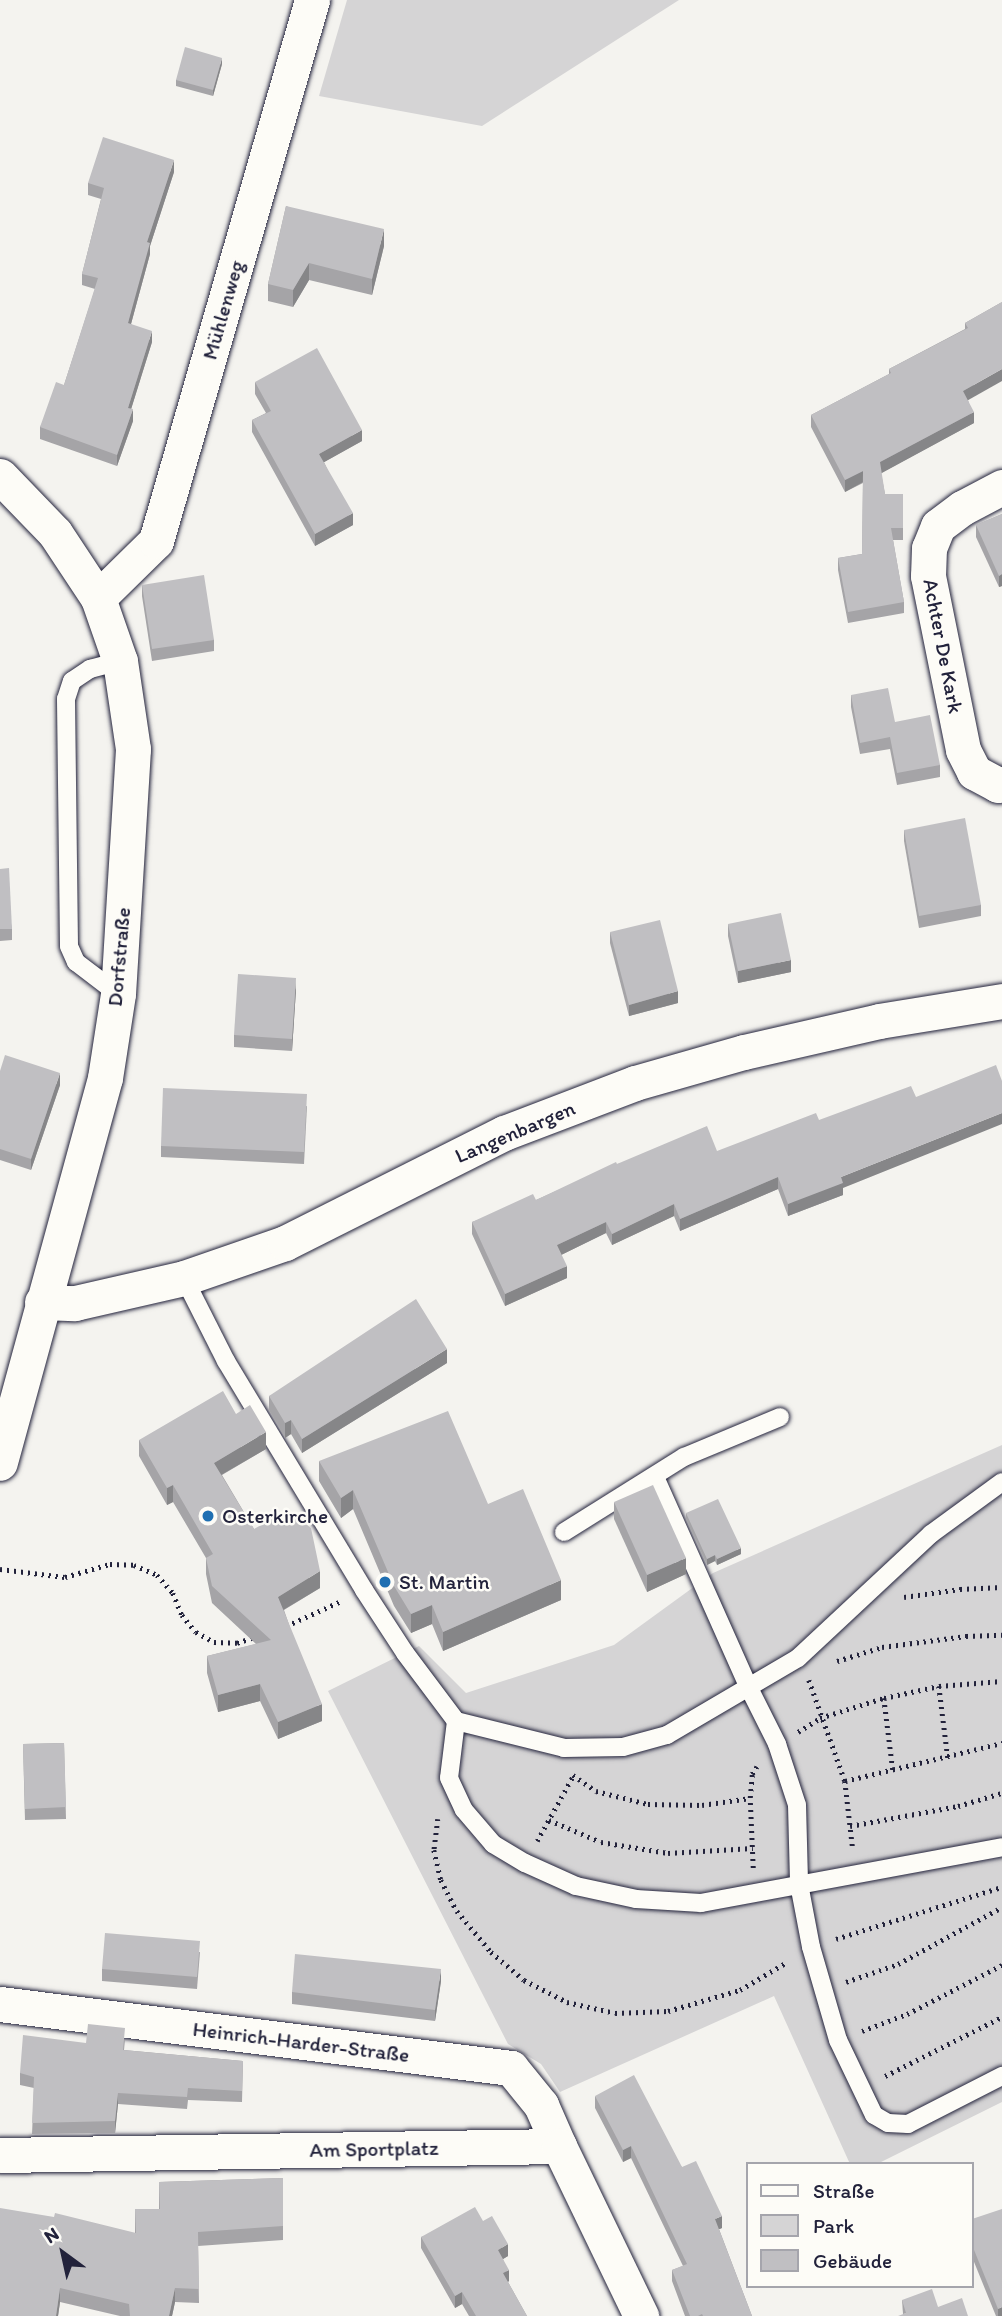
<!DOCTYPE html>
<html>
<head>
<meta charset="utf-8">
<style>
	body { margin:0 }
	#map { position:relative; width:1002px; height:2316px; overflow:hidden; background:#f4f3ef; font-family:Itim,sans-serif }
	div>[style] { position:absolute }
	.green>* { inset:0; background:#d5d4d5 }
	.path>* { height:4.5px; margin-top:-2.25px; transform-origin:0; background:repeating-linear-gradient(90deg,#22223b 0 2px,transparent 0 7px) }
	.roads { filter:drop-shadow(0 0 2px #22223b) drop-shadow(0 0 2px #22223b) }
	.service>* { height:18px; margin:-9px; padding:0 9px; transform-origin:9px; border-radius:9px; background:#fdfcf7 }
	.minor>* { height:35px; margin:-17.5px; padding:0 17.5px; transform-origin:17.5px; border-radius:17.5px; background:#fdfcf7 }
	.wall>* { inset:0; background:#a5a4a7 }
	.shaded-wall>* { inset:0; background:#868688 }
	.building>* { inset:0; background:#c0bfc2 }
	.dots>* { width:19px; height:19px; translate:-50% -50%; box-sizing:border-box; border:4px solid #fdfcf7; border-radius:50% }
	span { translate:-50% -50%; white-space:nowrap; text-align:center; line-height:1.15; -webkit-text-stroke:5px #fdfcf7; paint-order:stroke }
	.street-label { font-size:21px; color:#22223b }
	.poi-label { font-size:21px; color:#22223b }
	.left { translate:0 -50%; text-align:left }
	.legend { position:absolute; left:746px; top:2162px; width:228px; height:126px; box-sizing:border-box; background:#fdfcf7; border:2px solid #a5a5ac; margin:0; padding:9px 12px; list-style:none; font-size:21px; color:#22223b }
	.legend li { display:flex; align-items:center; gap:14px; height:35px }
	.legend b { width:35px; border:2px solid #a5a5ac }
	.north { position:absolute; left:28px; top:2218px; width:70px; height:70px; -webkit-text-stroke:5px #fdfcf7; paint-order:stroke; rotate:327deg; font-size:19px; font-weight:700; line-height:28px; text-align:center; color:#22223b }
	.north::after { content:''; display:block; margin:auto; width:24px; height:32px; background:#22223b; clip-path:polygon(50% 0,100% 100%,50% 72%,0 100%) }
</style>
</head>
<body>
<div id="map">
	<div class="green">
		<div style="clip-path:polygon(347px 0,679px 0,482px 126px,319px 96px)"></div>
		<div style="clip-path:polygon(1002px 1445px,1002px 2102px,877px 2164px,850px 2164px,774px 1996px,560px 2092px,541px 2064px,508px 2044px,328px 1691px,419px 1646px,466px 1693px,614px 1645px,713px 1573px)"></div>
	</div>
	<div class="path">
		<div style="left:0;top:1569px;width:65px;rotate:7deg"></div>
		<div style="left:65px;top:1577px;width:47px;rotate:-16.1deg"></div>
		<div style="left:110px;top:1564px;width:24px;rotate:2deg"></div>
		<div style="left:134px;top:1565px;width:25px;rotate:23deg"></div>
		<div style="left:157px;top:1575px;width:24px;rotate:48deg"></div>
		<div style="left:173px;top:1593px;width:24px;rotate:68deg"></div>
		<div style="left:182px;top:1615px;width:22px;rotate:51deg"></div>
		<div style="left:196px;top:1632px;width:21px;rotate:29deg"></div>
		<div style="left:214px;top:1642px;width:23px;rotate:2deg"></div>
		<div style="left:237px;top:1643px;width:18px;rotate:-19deg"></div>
		<div style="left:904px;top:1597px;width:57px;rotate:-8.1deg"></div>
		<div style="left:960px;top:1589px;width:42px;rotate:-2.7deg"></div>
		<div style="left:286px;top:1626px;width:60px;rotate:-24.4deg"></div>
		<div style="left:837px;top:1661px;width:47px;rotate:-17.3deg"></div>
		<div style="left:882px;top:1647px;width:85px;rotate:-7.5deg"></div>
		<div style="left:966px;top:1636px;width:36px;rotate:-2deg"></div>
		<div style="left:809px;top:1680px;width:107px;rotate:70.4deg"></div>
		<div style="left:845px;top:1781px;width:69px;rotate:83.4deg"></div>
		<div style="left:939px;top:1686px;width:73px;rotate:82.9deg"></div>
		<div style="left:884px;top:1698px;width:73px;rotate:82.9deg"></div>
		<div style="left:798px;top:1732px;width:26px;rotate:-32deg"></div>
		<div style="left:820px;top:1718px;width:67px;rotate:-17.4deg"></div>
		<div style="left:884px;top:1698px;width:56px;rotate:-12.3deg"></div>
		<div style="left:939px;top:1686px;width:63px;rotate:-4.5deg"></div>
		<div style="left:573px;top:1775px;width:28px;rotate:35deg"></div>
		<div style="left:596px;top:1791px;width:54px;rotate:14deg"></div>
		<div style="left:648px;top:1804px;width:54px;rotate:1.1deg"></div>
		<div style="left:702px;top:1805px;width:49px;rotate:-8.3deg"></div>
		<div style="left:845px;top:1781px;width:162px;rotate:-13.6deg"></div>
		<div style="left:438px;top:1819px;width:31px;rotate:97deg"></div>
		<div style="left:434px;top:1850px;width:31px;rotate:77deg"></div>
		<div style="left:441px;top:1880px;width:35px;rotate:63deg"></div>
		<div style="left:457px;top:1911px;width:53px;rotate:50.3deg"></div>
		<div style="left:491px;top:1952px;width:43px;rotate:40.3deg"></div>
		<div style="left:524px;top:1980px;width:48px;rotate:27.1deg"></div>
		<div style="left:567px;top:2002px;width:49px;rotate:12.9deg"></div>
		<div style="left:615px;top:2013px;width:53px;rotate:-2.2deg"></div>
		<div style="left:668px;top:2011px;width:75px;rotate:-16.3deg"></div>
		<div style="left:740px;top:1990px;width:55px;rotate:-30.8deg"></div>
		<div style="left:549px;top:1820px;width:56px;rotate:22.9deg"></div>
		<div style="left:601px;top:1842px;width:68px;rotate:9.3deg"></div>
		<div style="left:668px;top:1853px;width:85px;rotate:-3.4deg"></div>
		<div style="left:850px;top:1826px;width:110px;rotate:-10.5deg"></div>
		<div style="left:958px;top:1806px;width:46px;rotate:-16.5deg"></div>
		<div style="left:537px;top:1841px;width:74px;rotate:-61deg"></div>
		<div style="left:753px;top:1868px;width:70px;rotate:-92.5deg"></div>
		<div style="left:750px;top:1798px;width:24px;rotate:-85deg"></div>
		<div style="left:752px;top:1774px;width:9px;rotate:-58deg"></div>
		<div style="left:836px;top:1939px;width:174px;rotate:-17.4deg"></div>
		<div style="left:846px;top:1982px;width:55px;rotate:-19.1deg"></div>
		<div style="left:898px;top:1964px;width:119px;rotate:-28.7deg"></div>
		<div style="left:862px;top:2031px;width:48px;rotate:-20.7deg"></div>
		<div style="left:907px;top:2014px;width:107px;rotate:-27.3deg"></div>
		<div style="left:885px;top:2076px;width:131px;rotate:-26.8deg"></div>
	</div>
	<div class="roads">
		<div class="service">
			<div style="left:118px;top:994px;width:53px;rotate:-142.7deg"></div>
			<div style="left:76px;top:962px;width:17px;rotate:-114deg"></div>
			<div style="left:69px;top:946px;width:247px;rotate:-90.7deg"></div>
			<div style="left:66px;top:699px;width:19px;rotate:-72deg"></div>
			<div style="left:72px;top:681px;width:22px;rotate:-34deg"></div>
			<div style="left:90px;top:669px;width:31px;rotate:-15deg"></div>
			<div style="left:184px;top:1278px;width:93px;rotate:63.2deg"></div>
			<div style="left:226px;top:1361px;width:267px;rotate:58.9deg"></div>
			<div style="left:364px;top:1590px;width:75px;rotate:56.9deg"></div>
			<div style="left:405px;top:1653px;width:85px;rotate:53.1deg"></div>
			<div style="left:456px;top:1721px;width:111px;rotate:14deg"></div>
			<div style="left:564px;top:1748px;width:59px;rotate:-1deg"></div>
			<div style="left:623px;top:1747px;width:46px;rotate:-15.3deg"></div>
			<div style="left:667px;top:1735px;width:152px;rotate:-30.4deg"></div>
			<div style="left:798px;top:1658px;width:182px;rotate:-43deg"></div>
			<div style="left:931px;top:1534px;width:88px;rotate:-36.2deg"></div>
			<div style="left:655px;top:1477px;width:231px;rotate:66deg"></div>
			<div style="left:749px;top:1688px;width:63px;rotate:63.4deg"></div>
			<div style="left:777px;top:1744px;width:64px;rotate:71.8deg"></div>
			<div style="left:797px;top:1805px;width:79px;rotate:88.5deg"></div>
			<div style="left:799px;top:1884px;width:64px;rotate:79.2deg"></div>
			<div style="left:811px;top:1947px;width:97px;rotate:73.8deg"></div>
			<div style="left:838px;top:2040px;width:83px;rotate:64.4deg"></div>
			<div style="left:874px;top:2115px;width:16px;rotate:30deg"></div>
			<div style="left:888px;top:2123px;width:20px;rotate:3deg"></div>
			<div style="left:908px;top:2124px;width:106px;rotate:-27.1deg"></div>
			<div style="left:564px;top:1532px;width:142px;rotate:-32deg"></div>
			<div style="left:684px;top:1457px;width:104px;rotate:-22.6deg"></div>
			<div style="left:456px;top:1721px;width:57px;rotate:97deg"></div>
			<div style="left:449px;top:1778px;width:35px;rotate:65deg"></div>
			<div style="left:464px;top:1810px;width:45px;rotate:49.5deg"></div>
			<div style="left:493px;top:1844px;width:37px;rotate:31deg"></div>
			<div style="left:525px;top:1863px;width:56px;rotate:24.3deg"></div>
			<div style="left:576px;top:1886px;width:61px;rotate:12.2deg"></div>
			<div style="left:636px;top:1899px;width:65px;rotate:3.5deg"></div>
			<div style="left:701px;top:1903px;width:306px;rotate:-10.5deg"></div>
		</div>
		<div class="minor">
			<div style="left:0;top:476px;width:79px;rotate:46deg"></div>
			<div style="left:55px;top:533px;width:78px;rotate:56.5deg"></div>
			<div style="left:98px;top:598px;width:67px;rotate:70.8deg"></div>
			<div style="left:120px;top:661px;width:89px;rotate:81.6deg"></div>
			<div style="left:133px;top:749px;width:245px;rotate:93.5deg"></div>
			<div style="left:118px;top:994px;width:85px;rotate:98.8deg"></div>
			<div style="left:105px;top:1078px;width:399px;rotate:105.3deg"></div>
			<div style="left:1002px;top:487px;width:45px;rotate:152.3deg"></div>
			<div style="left:962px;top:508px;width:30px;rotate:143deg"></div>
			<div style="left:938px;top:526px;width:24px;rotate:112deg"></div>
			<div style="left:929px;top:548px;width:28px;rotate:92deg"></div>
			<div style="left:928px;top:576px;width:177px;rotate:78.6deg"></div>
			<div style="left:963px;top:750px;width:25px;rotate:63deg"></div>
			<div style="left:974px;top:772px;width:27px;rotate:28deg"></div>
			<div style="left:998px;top:785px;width:4px;rotate:-14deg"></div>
			<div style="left:98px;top:598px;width:81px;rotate:-44.5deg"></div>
			<div style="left:156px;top:541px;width:563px;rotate:-73.91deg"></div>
			<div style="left:42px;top:1302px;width:33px;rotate:2deg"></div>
			<div style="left:75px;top:1303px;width:112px;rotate:-12.9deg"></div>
			<div style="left:184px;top:1278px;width:107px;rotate:-19.1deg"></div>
			<div style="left:285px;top:1243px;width:245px;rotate:-26.7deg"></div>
			<div style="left:504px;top:1133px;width:140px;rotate:-20.9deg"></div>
			<div style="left:635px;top:1083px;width:113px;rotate:-15.9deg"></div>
			<div style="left:744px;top:1052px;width:139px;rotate:-12.9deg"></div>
			<div style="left:879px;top:1021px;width:125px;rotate:-9.2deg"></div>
			<div style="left:0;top:2004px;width:515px;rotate:7.14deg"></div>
			<div style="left:511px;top:2068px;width:48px;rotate:51deg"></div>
			<div style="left:541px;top:2105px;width:45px;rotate:66.3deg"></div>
			<div style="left:0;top:2155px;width:559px;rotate:-0.92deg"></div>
			<div style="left:559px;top:2146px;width:189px;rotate:64.2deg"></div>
		</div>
	</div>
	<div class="wall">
		<div style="clip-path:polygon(222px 64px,213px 96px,176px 86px,176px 80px)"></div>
		<div style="clip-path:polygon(174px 172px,150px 246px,150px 254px,131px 324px,152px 342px,131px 409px,133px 421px,117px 466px,40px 439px,40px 427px,64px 385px,95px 289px,82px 285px,82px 274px,101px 199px,88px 195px,88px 183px)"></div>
		<div style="clip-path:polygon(286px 206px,384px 246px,372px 295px,309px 280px,293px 307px,268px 301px,268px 284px)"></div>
		<div style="clip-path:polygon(1002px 302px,968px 400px,974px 423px,881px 473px,885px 494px,903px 494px,903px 540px,893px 540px,904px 602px,904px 613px,848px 623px,838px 570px,838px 558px,862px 554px,863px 483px,845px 492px,811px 427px,811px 415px,889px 374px,889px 369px,965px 329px,965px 323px)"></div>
		<div style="clip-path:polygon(255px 382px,362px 441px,324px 462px,353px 525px,315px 546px,252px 432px,252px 420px,266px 413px,255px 394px)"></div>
		<div style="clip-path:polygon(1002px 514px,1002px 586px,999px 587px,976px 537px,976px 525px)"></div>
		<div style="clip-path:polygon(142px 585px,214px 640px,214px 651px,152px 661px,142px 596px)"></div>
		<div style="clip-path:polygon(851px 695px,940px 765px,940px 777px,897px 785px,890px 749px,860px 754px,851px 707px)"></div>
		<div style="clip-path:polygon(904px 830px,981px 905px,981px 916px,919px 928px,904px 841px)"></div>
		<div style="clip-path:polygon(0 869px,12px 929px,12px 940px,0 941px)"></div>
		<div style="clip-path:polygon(728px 924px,791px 972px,738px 983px,728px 936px)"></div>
		<div style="clip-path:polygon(610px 932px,678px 1003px,629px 1016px,610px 943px)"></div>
		<div style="clip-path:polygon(296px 989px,292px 1051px,234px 1047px,234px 1035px)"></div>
		<div style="clip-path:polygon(0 1071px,60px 1085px,31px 1170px,0 1160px)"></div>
		<div style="clip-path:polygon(307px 1106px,304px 1164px,161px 1157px,161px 1146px)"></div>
		<div style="clip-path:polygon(717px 1151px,843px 1188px,843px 1195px,788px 1216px,778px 1189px,680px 1231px,674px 1216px,612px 1245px,606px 1233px,561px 1255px,567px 1278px,505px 1306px,472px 1234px,472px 1222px,536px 1200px,617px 1164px)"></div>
		<div style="clip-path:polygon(447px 1363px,302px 1453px,291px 1434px,285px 1438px,269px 1410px,269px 1396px)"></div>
		<div style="clip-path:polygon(139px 1440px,266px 1449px,222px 1475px,254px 1529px,320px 1588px,284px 1610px,322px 1721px,278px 1739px,260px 1701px,218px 1712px,207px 1673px,207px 1656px,256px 1644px,212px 1603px,206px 1574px,206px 1558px,173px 1502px,167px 1505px,139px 1456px)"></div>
		<div style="clip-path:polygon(319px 1461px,488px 1504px,561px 1600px,443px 1651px,432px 1624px,411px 1633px,394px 1606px,353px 1509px,341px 1518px,319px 1481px)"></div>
		<div style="clip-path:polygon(614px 1502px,686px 1574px,647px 1592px,614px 1519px)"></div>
		<div style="clip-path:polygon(686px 1513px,741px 1554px,717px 1565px,715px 1561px,707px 1565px,686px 1519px)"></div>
		<div style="clip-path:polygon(64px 1743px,66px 1819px,25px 1820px,23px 1744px)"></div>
		<div style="clip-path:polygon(200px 1952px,197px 1989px,102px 1981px,102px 1969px)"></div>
		<div style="clip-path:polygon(441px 1981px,435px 2021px,292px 2004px,292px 1992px)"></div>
		<div style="clip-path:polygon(125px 2040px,124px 2050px,243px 2061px,242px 2102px,188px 2100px,187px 2109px,118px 2104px,115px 2133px,32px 2134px,34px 2088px,20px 2085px,20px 2073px,86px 2043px)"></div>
		<div style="clip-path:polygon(595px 2096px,682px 2167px,722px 2228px,719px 2229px,752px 2316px,685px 2316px,672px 2281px,672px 2270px,683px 2266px,631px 2158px,623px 2162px,595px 2108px)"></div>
		<div style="clip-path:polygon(283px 2178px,283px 2240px,198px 2246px,199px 2303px,175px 2302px,172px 2316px,120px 2316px,60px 2302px,58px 2316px,0 2316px,135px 2233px,135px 2209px,159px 2209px,159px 2182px)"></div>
		<div style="clip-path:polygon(972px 2219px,1002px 2316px,996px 2316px,972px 2257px)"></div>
		<div style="clip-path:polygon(483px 2221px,508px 2256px,503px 2259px,509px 2281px,508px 2282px,527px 2316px,469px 2316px,462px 2304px,455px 2308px,421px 2248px,421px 2237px)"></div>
		<div style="clip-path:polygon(902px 2300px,938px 2307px,903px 2314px)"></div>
	</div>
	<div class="shaded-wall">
		<div style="clip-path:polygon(222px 58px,222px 64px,213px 96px,213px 90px)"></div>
		<div style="clip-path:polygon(174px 160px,174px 172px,150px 246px,150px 254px,128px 335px,128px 323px,147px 242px)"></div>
		<div style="clip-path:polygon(384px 229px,384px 246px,372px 295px,372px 279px)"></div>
		<div style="clip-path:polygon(309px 263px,309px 280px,293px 307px,293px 290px)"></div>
		<div style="clip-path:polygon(152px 331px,152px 342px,128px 419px,128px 408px)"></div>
		<div style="clip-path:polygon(1002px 369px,1002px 381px,963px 403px,963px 391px)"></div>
		<div style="clip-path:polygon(133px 409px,133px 421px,117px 466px,117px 455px)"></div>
		<div style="clip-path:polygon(974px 412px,974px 423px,880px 474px,880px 462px)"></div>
		<div style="clip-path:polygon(362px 430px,362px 441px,319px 465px,319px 454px)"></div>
		<div style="clip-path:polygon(863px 471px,863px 482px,845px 492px,845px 480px)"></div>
		<div style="clip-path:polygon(353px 513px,353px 525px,315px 546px,315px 534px)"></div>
		<div style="clip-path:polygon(1002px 574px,1002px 586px,999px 587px,999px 576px)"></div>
		<div style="clip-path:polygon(791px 960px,791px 972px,738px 983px,738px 971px)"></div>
		<div style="clip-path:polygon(296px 978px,296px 989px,292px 1051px,292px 1039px)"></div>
		<div style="clip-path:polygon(678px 991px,678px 1003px,629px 1016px,629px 1005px)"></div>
		<div style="clip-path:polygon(60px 1073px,60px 1085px,31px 1170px,31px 1159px)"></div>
		<div style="clip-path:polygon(1002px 1113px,1002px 1124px,843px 1188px,843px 1195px,788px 1216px,788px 1204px,841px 1177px)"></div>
		<div style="clip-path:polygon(778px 1177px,778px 1189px,680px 1231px,680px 1219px)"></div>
		<div style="clip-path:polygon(674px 1204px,674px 1216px,612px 1245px,612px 1234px)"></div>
		<div style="clip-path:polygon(606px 1222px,606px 1233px,557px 1257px,557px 1245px)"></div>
		<div style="clip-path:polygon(567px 1266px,567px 1278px,505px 1306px,505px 1294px)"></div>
		<div style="clip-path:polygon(447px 1349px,447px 1363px,302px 1453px,302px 1439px)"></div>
		<div style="clip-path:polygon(291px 1420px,291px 1434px,285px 1438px,285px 1423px)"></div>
		<div style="clip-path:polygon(266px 1432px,266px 1449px,214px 1479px,214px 1463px)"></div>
		<div style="clip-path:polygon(173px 1485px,173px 1502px,167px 1505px,167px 1488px)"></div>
		<div style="clip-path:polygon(353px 1490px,353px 1509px,341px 1518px,341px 1498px)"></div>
		<div style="clip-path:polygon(741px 1548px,741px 1554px,717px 1565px,717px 1559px)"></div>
		<div style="clip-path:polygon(715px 1555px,715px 1561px,707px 1565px,707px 1559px)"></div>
		<div style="clip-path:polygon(686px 1558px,686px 1574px,647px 1592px,647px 1575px)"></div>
		<div style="clip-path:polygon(320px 1571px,320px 1588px,278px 1613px,278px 1597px)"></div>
		<div style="clip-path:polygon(561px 1580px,561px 1600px,443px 1651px,443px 1632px)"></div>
		<div style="clip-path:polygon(432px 1605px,432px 1624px,411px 1633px,411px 1614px)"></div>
		<div style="clip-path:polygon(260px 1684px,260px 1701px,218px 1712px,218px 1695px)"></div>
		<div style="clip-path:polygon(322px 1704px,322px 1721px,278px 1739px,278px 1722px)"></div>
		<div style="clip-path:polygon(441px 1969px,441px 1981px,435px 2021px,435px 2010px)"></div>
		<div style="clip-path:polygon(118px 2093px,118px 2104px,115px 2133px,115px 2121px)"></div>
		<div style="clip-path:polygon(631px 2146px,631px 2158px,623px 2162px,623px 2150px)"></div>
		<div style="clip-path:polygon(722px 2216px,722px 2228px,715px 2231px,715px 2219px)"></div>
		<div style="clip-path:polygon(508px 2244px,508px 2256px,498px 2262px,498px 2250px)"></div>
		<div style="clip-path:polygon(509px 2270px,509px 2281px,503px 2285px,503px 2273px)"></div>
		<div style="clip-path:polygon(60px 2288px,60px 2302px,58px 2316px,56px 2316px)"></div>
		<div style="clip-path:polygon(175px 2288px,175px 2302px,172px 2316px,169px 2316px)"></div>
		<div style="clip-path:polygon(462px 2292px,462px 2304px,455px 2308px,455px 2296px)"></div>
		<div style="clip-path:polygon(1002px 2307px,1002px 2316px,998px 2316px,998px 2309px)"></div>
	</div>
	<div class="building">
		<div style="clip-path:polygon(185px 47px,222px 58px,213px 90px,176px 80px)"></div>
		<div style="clip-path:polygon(103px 137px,174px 160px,147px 242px,150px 243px,128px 323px,152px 331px,128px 408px,133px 409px,117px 455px,40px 427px,56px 382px,64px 385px,98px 278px,82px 274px,104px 188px,88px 183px)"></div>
		<div style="clip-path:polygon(286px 206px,384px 229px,372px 279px,309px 263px,293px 290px,268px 284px)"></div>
		<div style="clip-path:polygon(1002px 302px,1002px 369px,963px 391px,974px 412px,880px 462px,885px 494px,903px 494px,903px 528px,891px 528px,904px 602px,848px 612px,838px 558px,862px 554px,863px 471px,845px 480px,811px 415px,891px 373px,889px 369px,968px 328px,965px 323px)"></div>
		<div style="clip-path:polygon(317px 348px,362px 430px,319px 454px,353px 513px,315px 534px,252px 420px,271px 411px,255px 382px)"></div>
		<div style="clip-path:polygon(1002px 514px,1002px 574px,999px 576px,976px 525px)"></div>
		<div style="clip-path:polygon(204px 575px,214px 640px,152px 649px,142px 585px)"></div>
		<div style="clip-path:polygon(888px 688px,895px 722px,930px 715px,940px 765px,897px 773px,890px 737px,860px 743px,851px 695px)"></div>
		<div style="clip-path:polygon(965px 818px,981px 905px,919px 916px,904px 830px)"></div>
		<div style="clip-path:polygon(9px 868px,12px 929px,0 929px,0 869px)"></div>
		<div style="clip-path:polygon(781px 913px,791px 960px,738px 971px,728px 924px)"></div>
		<div style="clip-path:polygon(660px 920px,678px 991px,629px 1005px,610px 932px)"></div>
		<div style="clip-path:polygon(238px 974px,296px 978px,292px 1039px,234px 1035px)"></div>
		<div style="clip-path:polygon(5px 1055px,60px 1073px,31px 1159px,0 1149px,0 1071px)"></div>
		<div style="clip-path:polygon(996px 1065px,1002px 1081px,1002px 1113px,841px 1177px,843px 1183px,788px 1204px,778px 1177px,680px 1219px,674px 1204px,612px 1234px,606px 1222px,557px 1245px,567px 1266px,505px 1294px,472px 1222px,533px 1194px,536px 1200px,616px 1162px,617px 1164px,707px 1126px,717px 1151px,816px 1113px,819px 1120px,911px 1086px,916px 1097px)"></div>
		<div style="clip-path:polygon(163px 1088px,307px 1094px,304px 1152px,161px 1146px)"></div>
		<div style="clip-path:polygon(416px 1299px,447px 1349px,302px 1439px,291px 1420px,285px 1423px,269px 1396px)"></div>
		<div style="clip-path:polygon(223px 1391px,236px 1414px,250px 1405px,266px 1432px,214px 1463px,254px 1529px,288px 1510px,311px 1528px,320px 1571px,278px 1597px,322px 1704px,278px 1722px,260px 1684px,218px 1695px,207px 1656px,271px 1640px,212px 1586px,206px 1558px,213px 1554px,173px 1485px,167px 1488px,139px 1440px)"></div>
		<div style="clip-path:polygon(448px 1411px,488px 1504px,523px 1489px,561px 1580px,443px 1632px,432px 1605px,411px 1614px,394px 1586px,353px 1490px,341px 1498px,319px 1461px)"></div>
		<div style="clip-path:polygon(653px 1485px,686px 1558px,647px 1575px,614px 1502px)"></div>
		<div style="clip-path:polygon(718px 1499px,741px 1548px,717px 1559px,715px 1555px,707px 1559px,686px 1513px)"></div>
		<div style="clip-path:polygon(64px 1743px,66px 1807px,25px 1809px,23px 1744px)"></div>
		<div style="clip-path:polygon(105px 1933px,200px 1941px,197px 1977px,102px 1969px)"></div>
		<div style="clip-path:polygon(295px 1954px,441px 1969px,435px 2010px,292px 1992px)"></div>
		<div style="clip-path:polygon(88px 2024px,125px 2028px,123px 2050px,243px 2061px,242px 2091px,188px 2088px,187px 2097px,118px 2093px,115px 2121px,32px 2123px,34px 2077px,20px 2073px,23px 2035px,86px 2043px)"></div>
		<div style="clip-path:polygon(634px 2075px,682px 2167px,696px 2161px,722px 2216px,715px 2219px,752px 2316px,703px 2316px,702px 2314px,698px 2316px,690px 2316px,672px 2270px,687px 2264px,631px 2146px,623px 2150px,595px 2096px)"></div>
		<div style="clip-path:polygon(283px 2178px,283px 2226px,198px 2232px,199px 2289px,175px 2288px,169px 2316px,130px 2316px,129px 2304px,60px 2288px,56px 2316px,0 2316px,0 2208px,54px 2217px,55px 2213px,136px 2233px,135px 2209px,160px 2209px,159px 2182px)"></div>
		<div style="clip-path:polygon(475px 2207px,483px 2221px,492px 2216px,508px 2244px,498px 2250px,509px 2270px,503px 2273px,527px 2316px,476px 2316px,462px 2292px,455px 2296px,421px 2237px)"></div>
		<div style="clip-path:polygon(1002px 2209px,1002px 2307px,998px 2309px,972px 2245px,972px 2219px)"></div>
		<div style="clip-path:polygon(932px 2289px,938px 2307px,962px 2298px,968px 2316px,898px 2316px,906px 2313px,902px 2300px)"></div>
	</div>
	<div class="dots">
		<div style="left:208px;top:1516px;background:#1f6fb2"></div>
		<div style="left:385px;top:1582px;background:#1f6fb2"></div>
	</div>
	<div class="street-label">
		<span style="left:223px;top:310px;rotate:-74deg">Mühlenweg</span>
		<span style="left:943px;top:646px;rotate:79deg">Achter De Kark</span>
		<span style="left:119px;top:957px;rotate:-85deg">Dorfstraße</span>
		<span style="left:515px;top:1132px;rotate:-23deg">Langenbargen</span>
		<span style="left:301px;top:2042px;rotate:7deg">Heinrich-Harder-Straße</span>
		<span style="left:374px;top:2149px;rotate:-1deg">Am Sportplatz</span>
	</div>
	<div class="poi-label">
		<span class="left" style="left:222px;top:1516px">Osterkirche</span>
		<span class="left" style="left:399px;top:1582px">St. Martin</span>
	</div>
	<ul class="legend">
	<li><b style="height:9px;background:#fdfcf7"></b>Straße</li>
	<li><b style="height:19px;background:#d5d4d5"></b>Park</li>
	<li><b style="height:19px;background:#c0bfc2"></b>Gebäude</li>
	</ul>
	<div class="north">N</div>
</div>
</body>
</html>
